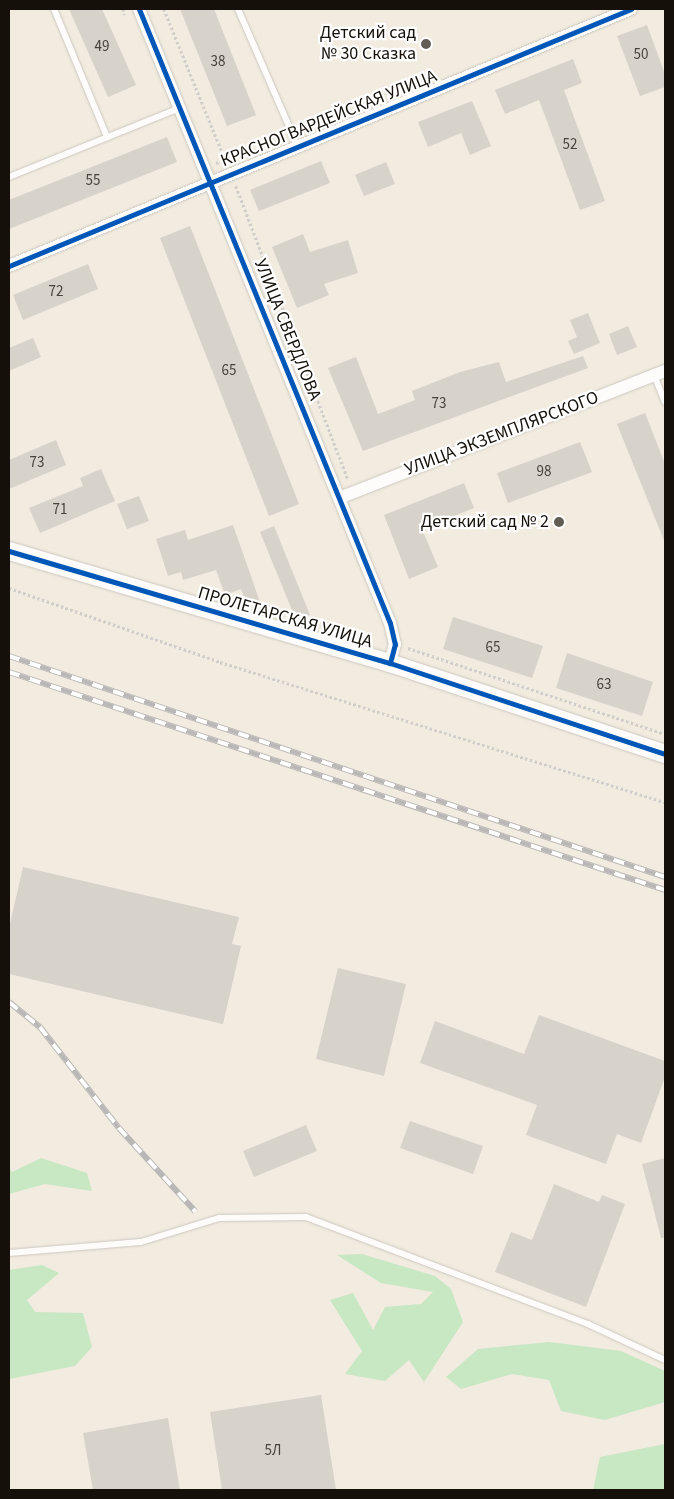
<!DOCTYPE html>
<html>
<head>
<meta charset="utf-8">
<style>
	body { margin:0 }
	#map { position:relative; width:674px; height:1499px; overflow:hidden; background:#f1ebe0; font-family:"Source Sans 3",sans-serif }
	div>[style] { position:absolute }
	.green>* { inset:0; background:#c8e7c3 }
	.building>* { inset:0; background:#d8d3ca }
	.path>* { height:2.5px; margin-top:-1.25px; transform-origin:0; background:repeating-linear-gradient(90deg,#d0cecb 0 2.5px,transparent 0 5px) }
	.roads { filter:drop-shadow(0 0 1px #ccc7be) drop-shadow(0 0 1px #ccc7be) }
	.lane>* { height:6px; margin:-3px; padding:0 3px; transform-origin:3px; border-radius:3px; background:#fdfcfa }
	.street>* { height:12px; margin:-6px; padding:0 6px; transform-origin:6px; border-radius:6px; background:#fdfcfa }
	.secondary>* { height:18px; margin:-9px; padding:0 9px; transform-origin:9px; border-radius:9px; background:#fdfcfa }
	.rail>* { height:5.5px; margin-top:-2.75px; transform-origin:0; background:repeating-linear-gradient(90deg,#fff 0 11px,#bab8b6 0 22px); box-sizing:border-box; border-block:1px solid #bab8b6 }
	.cycleway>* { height:5px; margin:-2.5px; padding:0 2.5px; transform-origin:2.5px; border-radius:2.5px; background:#0057b8 }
	.dots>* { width:14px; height:14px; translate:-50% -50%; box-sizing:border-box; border:2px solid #fff; border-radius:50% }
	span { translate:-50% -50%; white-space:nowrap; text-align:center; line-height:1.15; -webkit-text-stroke:4.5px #fff; paint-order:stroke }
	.number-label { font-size:15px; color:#47423a }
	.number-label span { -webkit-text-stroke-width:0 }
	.poi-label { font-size:18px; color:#151009 }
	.right { translate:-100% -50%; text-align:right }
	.street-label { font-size:18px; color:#151009 }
	.frame { position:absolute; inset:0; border:10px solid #151009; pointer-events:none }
</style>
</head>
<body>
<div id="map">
	<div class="green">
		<div style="clip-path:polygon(41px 1158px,87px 1173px,92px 1191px,45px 1184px,9px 1194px,9px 1167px,12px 1172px)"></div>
		<div style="clip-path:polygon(362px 1254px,435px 1276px,451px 1289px,463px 1322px,424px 1382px,409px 1360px,385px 1381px,345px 1374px,362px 1351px,330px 1300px,353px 1293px,373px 1330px,385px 1307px,421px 1304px,433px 1292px,381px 1283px,337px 1255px)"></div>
		<div style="clip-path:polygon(42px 1265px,59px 1273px,27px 1300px,35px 1312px,83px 1313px,92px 1347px,75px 1366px,9px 1379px,9px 1270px)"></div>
		<div style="clip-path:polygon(549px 1342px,621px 1351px,665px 1371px,665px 1402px,605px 1420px,561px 1411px,549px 1380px,512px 1374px,461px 1389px,446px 1377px,478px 1349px)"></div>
		<div style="clip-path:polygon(665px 1444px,665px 1490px,593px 1490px,600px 1457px)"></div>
	</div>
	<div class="building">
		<div style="clip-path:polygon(69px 9px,102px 9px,136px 85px,108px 97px)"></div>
		<div style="clip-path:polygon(180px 9px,214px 9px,256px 115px,227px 126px)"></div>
		<div style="clip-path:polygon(647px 25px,665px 74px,665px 87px,640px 96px,617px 36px)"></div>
		<div style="clip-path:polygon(573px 59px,582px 83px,564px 90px,605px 201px,580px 210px,539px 100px,505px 114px,495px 90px)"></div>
		<div style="clip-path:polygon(472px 101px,491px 146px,470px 155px,461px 133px,428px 147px,418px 122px)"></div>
		<div style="clip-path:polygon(167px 137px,177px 162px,9px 229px,9px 200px)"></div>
		<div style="clip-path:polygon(321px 161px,330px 183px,259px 211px,250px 190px)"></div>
		<div style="clip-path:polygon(386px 162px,395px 184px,364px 196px,355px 175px)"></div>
		<div style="clip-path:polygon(190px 226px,299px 504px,269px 516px,160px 238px)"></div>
		<div style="clip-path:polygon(303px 234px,310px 252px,348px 240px,358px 273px,324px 284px,329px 295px,297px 308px,272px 247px)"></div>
		<div style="clip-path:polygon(88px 264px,98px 289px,23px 320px,13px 295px)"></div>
		<div style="clip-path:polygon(588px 313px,600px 343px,574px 354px,568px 341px,577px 337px,570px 320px)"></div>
		<div style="clip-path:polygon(628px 326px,637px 347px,617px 355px,609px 334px)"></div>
		<div style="clip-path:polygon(33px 338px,41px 357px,9px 371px,9px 348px)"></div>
		<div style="clip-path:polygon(583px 356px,588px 368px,363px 451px,328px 368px,356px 357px,378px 414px,415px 400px,412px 391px,460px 372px,499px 362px,506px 382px)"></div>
		<div style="clip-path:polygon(645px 413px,665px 464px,665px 543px,617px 424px)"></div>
		<div style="clip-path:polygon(56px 440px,66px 465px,9px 489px,9px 460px)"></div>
		<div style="clip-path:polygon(580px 442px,592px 472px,508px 503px,497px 473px)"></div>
		<div style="clip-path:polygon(101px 469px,115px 501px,40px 533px,29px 508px,83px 486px,80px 478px)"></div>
		<div style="clip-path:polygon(464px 483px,474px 508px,422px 529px,438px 567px,409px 579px,384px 515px)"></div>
		<div style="clip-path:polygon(139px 496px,149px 521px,127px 529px,117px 504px)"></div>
		<div style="clip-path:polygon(233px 525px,260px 602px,247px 606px,241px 589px,225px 595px,216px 570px,183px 580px,181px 572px,168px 576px,156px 539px,185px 530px,188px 540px)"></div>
		<div style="clip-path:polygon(274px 526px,310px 615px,296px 620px,260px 532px)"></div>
		<div style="clip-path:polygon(453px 617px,543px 646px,532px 678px,443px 649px)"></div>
		<div style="clip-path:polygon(567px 653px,653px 682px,642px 716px,556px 688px)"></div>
		<div style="clip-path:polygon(23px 867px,239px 917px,232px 944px,241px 946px,223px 1024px,9px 974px,9px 928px)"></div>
		<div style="clip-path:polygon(338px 968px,406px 984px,384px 1076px,316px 1059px)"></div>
		<div style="clip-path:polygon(539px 1015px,665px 1061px,665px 1077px,641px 1143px,617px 1134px,606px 1164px,526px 1135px,537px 1105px,420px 1063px,435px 1021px,524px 1054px)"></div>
		<div style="clip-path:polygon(410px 1121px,483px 1146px,473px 1174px,400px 1148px)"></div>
		<div style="clip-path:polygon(306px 1125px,317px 1151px,254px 1177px,243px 1151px)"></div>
		<div style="clip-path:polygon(665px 1158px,665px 1238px,661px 1238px,642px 1164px)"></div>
		<div style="clip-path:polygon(554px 1184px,599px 1202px,602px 1195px,625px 1204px,586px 1307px,495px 1272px,511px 1232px,532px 1240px)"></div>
		<div style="clip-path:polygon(321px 1395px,336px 1490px,222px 1490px,210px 1412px)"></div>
		<div style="clip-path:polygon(168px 1418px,180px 1490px,93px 1490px,83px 1433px)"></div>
	</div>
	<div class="path">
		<div style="left:123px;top:9px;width:6px;rotate:72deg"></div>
		<div style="left:164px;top:9px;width:165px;rotate:67.9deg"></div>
		<div style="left:216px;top:163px;width:36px;rotate:-21deg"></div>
		<div style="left:236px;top:186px;width:314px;rotate:69.1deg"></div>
		<div style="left:9px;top:588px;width:224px;rotate:19.3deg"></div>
		<div style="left:220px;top:662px;width:467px;rotate:17.5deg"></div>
		<div style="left:408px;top:648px;width:271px;rotate:18.5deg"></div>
	</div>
	<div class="roads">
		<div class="lane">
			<div style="left:54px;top:9px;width:139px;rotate:67.5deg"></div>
			<div style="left:238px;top:9px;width:150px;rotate:66.5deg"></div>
			<div style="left:9px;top:177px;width:184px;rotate:-22deg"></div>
			<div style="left:654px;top:375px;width:29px;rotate:68deg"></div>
			<div style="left:9px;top:1253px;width:132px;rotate:-4.8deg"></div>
			<div style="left:141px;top:1242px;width:82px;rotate:-17.1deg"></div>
			<div style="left:219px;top:1218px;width:87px;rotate:-0.7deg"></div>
			<div style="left:306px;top:1217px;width:302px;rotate:20.8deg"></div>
			<div style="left:588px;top:1324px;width:85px;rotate:25.1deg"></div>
		</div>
		<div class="street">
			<div style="left:139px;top:9px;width:663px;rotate:67.77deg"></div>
			<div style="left:390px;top:623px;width:22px;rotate:77deg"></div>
			<div style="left:395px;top:644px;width:20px;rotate:105deg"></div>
			<div style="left:9px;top:266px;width:673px;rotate:-22.45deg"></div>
			<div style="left:339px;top:498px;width:350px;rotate:-21.3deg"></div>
		</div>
		<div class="secondary">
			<div style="left:9px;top:551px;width:397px;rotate:16.4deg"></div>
			<div style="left:390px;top:663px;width:290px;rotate:18.3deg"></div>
		</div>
	</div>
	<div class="rail">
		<div style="left:9px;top:656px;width:692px;rotate:18.62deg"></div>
		<div style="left:9px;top:672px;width:691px;rotate:18.38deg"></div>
		<div style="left:9px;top:1002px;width:40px;rotate:39deg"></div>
		<div style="left:40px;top:1027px;width:128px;rotate:52deg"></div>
		<div style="left:119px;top:1128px;width:113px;rotate:47.5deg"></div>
	</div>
	<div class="cycleway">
		<div style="left:139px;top:9px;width:663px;rotate:67.77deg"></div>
		<div style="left:390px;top:623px;width:22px;rotate:77deg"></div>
		<div style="left:395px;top:644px;width:20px;rotate:105deg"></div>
		<div style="left:9px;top:266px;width:673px;rotate:-22.45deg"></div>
		<div style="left:9px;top:551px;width:397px;rotate:16.4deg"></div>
		<div style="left:390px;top:663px;width:290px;rotate:18.3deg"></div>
	</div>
	<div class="dots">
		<div style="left:426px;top:44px;background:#625d54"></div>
		<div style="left:559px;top:522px;background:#625d54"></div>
	</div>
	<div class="number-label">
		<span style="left:102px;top:47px">49</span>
		<span style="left:641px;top:55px">50</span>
		<span style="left:218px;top:62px">38</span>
		<span style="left:570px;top:145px">52</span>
		<span style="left:93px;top:181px">55</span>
		<span style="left:56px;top:292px">72</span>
		<span style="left:229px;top:371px">65</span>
		<span style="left:439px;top:404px">73</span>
		<span style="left:37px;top:463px">73</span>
		<span style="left:544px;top:472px">98</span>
		<span style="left:60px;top:510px">71</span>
		<span style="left:493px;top:648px">65</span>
		<span style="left:604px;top:685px">63</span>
		<span style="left:273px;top:1451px">5Л</span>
	</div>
	<div class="poi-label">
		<span class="right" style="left:416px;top:44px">Детский сад<br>№ 30 Сказка</span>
		<span class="right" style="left:549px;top:522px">Детский сад № 2</span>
	</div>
	<div class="street-label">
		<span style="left:329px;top:119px;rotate:-22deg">КРАСНОГВАРДЕЙСКАЯ УЛИЦА</span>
		<span style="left:287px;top:330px;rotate:68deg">УЛИЦА СВЕРДЛОВА</span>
		<span style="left:502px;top:434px;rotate:-21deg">УЛИЦА ЭКЗЕМПЛЯРСКОГО</span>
		<span style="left:285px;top:618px;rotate:16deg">ПРОЛЕТАРСКАЯ УЛИЦА</span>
	</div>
	<div class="frame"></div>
</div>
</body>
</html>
